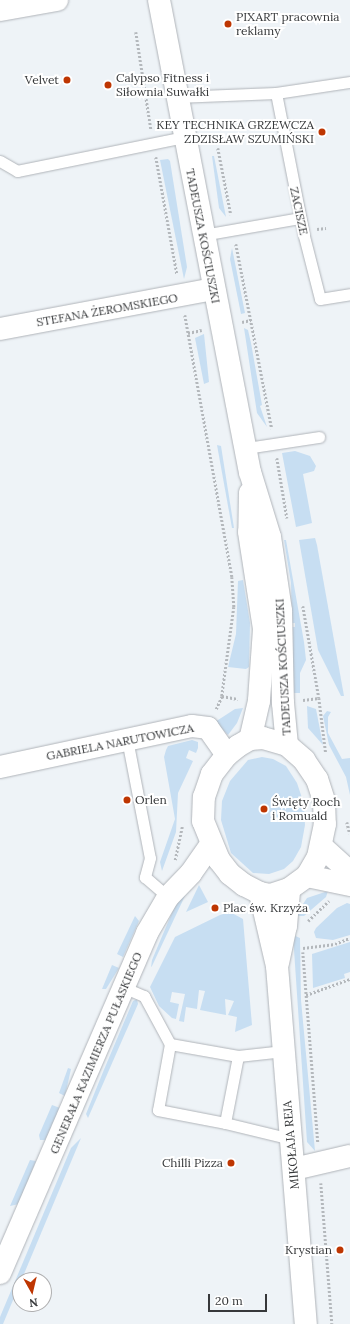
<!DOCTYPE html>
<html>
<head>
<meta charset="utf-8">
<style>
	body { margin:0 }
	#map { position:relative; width:350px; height:1324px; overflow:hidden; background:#eef3f7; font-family:Lora,serif }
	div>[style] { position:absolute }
	.green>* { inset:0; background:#c7def2 }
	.path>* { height:2.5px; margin-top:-1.25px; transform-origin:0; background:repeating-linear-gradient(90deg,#b4b8bc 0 2px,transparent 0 4px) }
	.roads { filter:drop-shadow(0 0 1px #b0b4b9) drop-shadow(0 0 1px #b0b4b9) }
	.lane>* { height:11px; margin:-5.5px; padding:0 5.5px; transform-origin:5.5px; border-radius:5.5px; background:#fff }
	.street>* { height:22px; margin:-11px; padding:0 11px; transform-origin:11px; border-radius:11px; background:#fff }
	.secondary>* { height:22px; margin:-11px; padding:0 11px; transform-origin:11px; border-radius:11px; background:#fff }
	.dots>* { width:11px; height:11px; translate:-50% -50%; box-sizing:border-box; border:2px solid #fff; border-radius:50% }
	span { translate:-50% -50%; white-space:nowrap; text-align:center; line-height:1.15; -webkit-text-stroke:4px #fff; paint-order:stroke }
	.poi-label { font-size:12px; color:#36383a }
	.left { translate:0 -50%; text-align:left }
	.right { translate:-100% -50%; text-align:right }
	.street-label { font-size:12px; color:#36383a }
	.north { position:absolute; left:12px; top:1272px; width:40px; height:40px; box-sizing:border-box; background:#fff; border:1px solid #afafb0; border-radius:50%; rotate:172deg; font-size:11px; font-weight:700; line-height:16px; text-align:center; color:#36383a }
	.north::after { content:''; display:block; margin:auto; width:14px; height:18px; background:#be3602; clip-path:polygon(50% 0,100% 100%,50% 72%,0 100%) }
	.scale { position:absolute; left:208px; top:1294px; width:59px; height:18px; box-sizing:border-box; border:2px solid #36383a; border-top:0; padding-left:5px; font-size:12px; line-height:14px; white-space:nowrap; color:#36383a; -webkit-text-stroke:3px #fff; paint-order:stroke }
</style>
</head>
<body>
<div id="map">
	<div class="green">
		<div style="clip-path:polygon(212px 156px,214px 156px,226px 217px,219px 208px)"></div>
		<div style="clip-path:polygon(168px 159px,170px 161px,187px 267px,184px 279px,160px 160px)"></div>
		<div style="clip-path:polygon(232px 248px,245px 313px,241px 314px,230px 259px)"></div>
		<div style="clip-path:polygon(244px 328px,248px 330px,251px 343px,262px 405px,260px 406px,267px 427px,257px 413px)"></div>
		<div style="clip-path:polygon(204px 334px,209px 382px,204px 384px,195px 338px)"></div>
		<div style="clip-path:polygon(217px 445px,221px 446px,234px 528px,232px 528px)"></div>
		<div style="clip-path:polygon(295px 451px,310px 456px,316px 466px,314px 471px,303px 474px,312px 523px,296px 527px,282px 453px)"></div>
		<div style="clip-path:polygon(315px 538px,317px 545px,344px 696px,341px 696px,318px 650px,299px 540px)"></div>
		<div style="clip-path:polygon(284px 540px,286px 540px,304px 642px,306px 660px,300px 673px,300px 693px,293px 693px,292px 627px,295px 627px,295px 623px,292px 623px,291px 583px)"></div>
		<div style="clip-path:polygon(243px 580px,250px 623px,249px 667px,246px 669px,228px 667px,236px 634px,238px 581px)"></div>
		<div style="clip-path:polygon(307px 706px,316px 709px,323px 745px,308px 728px)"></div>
		<div style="clip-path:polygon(243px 708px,237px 723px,228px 735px,215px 722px,235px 709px)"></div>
		<div style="clip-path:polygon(327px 711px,331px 712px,328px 717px,328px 733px,342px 759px,350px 758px,350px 795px,346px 777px,329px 745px,323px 716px)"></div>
		<div style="clip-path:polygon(192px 740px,198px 742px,198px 748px,196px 753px,189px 750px,186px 758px,193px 761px,178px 793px,176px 832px,162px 871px,160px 862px,175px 819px,164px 757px,166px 750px,168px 746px)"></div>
		<div style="clip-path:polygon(262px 757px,273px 759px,286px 766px,297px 783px,304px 804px,305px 825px,301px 847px,293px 861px,284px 869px,269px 874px,253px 873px,231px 853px,221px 820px,222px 801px,230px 781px,248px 760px)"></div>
		<div style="clip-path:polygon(191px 883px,152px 966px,151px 967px,152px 960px,177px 901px)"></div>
		<div style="clip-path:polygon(199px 885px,208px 902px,186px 912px)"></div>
		<div style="clip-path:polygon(328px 891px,326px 897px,304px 916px,295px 916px,307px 898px)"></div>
		<div style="clip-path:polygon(347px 903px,350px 904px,350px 935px,333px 940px,316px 938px,314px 932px,316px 928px,337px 908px)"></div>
		<div style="clip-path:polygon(230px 912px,243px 919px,252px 1025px,235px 1032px,237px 1017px,228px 1015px,234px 1001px,225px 999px,226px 1015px,200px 1010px,205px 991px,199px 990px,197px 1009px,186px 1007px,184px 1022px,179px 1021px,185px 994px,172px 992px,170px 1002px,179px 1004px,176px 1019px,172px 1018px,159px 1006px,150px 987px,175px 937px,220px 915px)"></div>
		<div style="clip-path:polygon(135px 916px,139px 921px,123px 957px,117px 954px)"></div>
		<div style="clip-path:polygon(293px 935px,300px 938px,301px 1000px,315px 1151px,307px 1142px)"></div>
		<div style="clip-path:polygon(350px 942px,350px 972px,344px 974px,345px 978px,313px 988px,312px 954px)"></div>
		<div style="clip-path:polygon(112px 965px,119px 968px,106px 989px,102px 989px)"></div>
		<div style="clip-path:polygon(137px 999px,138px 1004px,88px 1118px,86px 1114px,103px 1072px,133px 1001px)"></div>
		<div style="clip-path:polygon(68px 1068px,71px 1069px,65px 1096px,59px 1093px)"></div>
		<div style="clip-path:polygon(52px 1105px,60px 1108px,46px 1140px,40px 1140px,39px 1135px)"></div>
		<div style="clip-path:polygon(81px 1138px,3px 1324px,0 1324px,0 1317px,71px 1148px)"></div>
		<div style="clip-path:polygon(30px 1160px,36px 1161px,19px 1204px,10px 1206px)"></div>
	</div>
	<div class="path">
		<div style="left:136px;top:32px;width:98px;rotate:81.2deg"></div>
		<div style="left:218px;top:148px;width:68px;rotate:79deg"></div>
		<div style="left:156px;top:157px;width:119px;rotate:79.8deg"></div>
		<div style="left:317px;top:229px;width:9px;rotate:-6deg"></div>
		<div style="left:236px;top:244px;width:188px;rotate:79deg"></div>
		<div style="left:185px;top:315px;width:266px;rotate:79.8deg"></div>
		<div style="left:232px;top:577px;width:30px;rotate:86deg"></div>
		<div style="left:234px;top:607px;width:90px;rotate:97.7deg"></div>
		<div style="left:242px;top:322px;width:9px;rotate:-13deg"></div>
		<div style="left:188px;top:333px;width:14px;rotate:-12deg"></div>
		<div style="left:277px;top:458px;width:61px;rotate:80.5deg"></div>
		<div style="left:303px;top:606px;width:93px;rotate:80.1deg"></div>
		<div style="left:303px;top:700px;width:16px;rotate:-7deg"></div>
		<div style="left:319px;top:698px;width:56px;rotate:82.9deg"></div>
		<div style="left:216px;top:709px;width:14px;rotate:-65deg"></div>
		<div style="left:222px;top:696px;width:16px;rotate:11deg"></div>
		<div style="left:347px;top:822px;width:12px;rotate:76deg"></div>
		<div style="left:175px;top:860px;width:34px;rotate:-78deg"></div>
		<div style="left:308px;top:921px;width:29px;rotate:-44deg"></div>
		<div style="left:303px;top:948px;width:32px;rotate:-7deg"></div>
		<div style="left:335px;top:944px;width:16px;rotate:-22deg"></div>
		<div style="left:303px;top:952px;width:191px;rotate:85.5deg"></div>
		<div style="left:306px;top:995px;width:47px;rotate:-20deg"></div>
		<div style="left:321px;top:1183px;width:141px;rotate:85.5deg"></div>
	</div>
	<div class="roads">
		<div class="lane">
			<div style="left:276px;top:93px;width:146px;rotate:78.9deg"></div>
			<div style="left:304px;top:236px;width:65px;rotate:75.7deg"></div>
			<div style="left:320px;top:299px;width:30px;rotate:-9deg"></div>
			<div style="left:176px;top:97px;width:100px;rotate:-2.3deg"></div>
			<div style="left:276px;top:93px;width:75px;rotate:-8.5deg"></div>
			<div style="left:0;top:161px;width:20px;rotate:30deg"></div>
			<div style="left:17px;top:171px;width:170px;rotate:-11.5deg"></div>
			<div style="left:203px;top:235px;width:98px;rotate:-9.9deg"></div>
			<div style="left:246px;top:448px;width:74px;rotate:-8.6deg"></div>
			<div style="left:127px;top:739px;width:121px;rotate:79.1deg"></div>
			<div style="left:150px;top:858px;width:20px;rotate:105deg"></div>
			<div style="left:145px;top:877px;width:30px;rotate:41deg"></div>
			<div style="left:125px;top:988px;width:21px;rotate:23deg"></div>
			<div style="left:144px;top:996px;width:55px;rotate:61.6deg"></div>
			<div style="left:170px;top:1044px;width:67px;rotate:100.3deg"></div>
			<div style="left:158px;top:1110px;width:68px;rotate:11deg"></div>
			<div style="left:170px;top:1044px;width:69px;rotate:10deg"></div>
			<div style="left:238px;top:1056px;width:46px;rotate:-6.2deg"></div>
			<div style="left:238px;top:1056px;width:68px;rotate:101deg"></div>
			<div style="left:225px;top:1123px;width:68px;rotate:13.6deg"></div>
		</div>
		<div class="street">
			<div style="left:0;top:329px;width:217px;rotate:-10.6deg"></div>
			<div style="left:294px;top:1169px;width:57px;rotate:-13.1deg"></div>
		</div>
		<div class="secondary">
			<div style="left:159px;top:0;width:481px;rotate:79.1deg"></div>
			<div style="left:250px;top:472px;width:68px;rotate:72.9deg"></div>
			<div style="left:270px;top:537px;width:75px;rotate:81.5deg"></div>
			<div style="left:281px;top:611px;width:92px;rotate:88.8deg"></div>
			<div style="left:283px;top:703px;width:42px;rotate:84.6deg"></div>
			<div style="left:0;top:10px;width:58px;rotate:-10deg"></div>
			<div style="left:250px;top:493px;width:39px;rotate:91deg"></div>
			<div style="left:249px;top:532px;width:98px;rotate:81.2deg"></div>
			<div style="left:264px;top:629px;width:72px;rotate:94deg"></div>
			<div style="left:259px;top:701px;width:39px;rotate:103deg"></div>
			<div style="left:263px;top:738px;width:25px;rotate:16deg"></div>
			<div style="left:287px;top:745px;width:23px;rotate:41deg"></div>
			<div style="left:304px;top:760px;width:23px;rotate:56deg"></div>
			<div style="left:317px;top:779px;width:23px;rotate:72deg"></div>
			<div style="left:324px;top:801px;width:23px;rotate:88deg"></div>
			<div style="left:325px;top:824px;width:34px;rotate:102deg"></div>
			<div style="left:318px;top:857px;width:22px;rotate:120deg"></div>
			<div style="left:307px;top:876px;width:22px;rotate:144deg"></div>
			<div style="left:289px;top:889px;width:20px;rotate:162deg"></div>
			<div style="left:270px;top:895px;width:10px;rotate:-169deg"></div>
			<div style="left:260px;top:893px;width:18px;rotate:-153deg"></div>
			<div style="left:244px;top:885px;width:18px;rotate:-142deg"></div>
			<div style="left:230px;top:874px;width:18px;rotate:-128deg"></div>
			<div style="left:219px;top:860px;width:42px;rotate:-112.3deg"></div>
			<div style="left:203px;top:821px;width:24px;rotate:-88deg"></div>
			<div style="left:204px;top:797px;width:24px;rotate:-71deg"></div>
			<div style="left:212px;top:774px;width:24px;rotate:-52deg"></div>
			<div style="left:227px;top:755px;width:14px;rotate:-39deg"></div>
			<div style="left:238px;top:746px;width:14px;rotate:-30deg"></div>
			<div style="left:250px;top:739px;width:13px;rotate:-4deg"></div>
			<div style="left:0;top:767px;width:196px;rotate:-12.1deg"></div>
			<div style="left:192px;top:726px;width:16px;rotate:7deg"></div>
			<div style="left:208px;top:728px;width:33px;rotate:55deg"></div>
			<div style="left:321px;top:846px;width:39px;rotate:42deg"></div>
			<div style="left:307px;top:876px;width:44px;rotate:11.8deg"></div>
			<div style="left:260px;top:893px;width:75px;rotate:76.9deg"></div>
			<div style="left:277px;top:966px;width:359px;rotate:85.4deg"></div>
			<div style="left:278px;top:963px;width:38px;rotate:-78deg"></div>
			<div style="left:286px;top:926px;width:37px;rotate:-85deg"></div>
			<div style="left:0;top:1273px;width:370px;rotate:-66.6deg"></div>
			<div style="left:147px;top:933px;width:42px;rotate:-59.7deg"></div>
			<div style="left:168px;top:897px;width:33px;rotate:-46deg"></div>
			<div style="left:191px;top:873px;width:35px;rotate:-55deg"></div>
		</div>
	</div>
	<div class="dots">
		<div style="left:228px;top:24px;background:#be3602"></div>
		<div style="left:67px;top:80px;background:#be3602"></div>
		<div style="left:108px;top:85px;background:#be3602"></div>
		<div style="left:322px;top:132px;background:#be3602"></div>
		<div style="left:127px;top:800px;background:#be3602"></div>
		<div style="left:264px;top:809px;background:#be3602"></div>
		<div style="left:215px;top:908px;background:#be3602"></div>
		<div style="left:231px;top:1163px;background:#be3602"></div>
		<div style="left:340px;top:1250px;background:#be3602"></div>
	</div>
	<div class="poi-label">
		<span class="left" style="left:236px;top:24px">PIXART pracownia<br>reklamy</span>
		<span class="left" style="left:116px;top:85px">Calypso Fitness i<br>Siłownia Suwałki</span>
		<span class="right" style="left:59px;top:80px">Velvet</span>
		<span class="right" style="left:314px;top:132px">KEY TECHNIKA GRZEWCZA<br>ZDZISŁAW SZUMIŃSKI</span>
		<span class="left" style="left:135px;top:800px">Orlen</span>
		<span class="left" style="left:272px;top:809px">Święty Roch<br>i Romuald</span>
		<span class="left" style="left:223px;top:908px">Plac św. Krzyża</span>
		<span class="right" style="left:223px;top:1163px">Chilli Pizza</span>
		<span class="right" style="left:332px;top:1250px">Krystian</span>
	</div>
	<div class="street-label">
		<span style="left:299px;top:211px;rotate:78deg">ZACISZE</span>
		<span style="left:203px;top:236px;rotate:79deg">TADEUSZA KOŚCIUSZKI</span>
		<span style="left:107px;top:310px;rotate:-10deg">STEFANA ŻEROMSKIEGO</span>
		<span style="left:283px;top:667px;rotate:-93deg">TADEUSZA KOŚCIUSZKI</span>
		<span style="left:120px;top:742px;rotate:-11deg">GABRIELA NARUTOWICZA</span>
		<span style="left:96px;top:1053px;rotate:-67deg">GENERAŁA KAZIMIERZA PUŁASKIEGO</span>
		<span style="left:291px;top:1145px;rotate:-95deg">MIKOŁAJA REJA</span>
	</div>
	<div class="north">N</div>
	<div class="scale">20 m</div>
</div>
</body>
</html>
